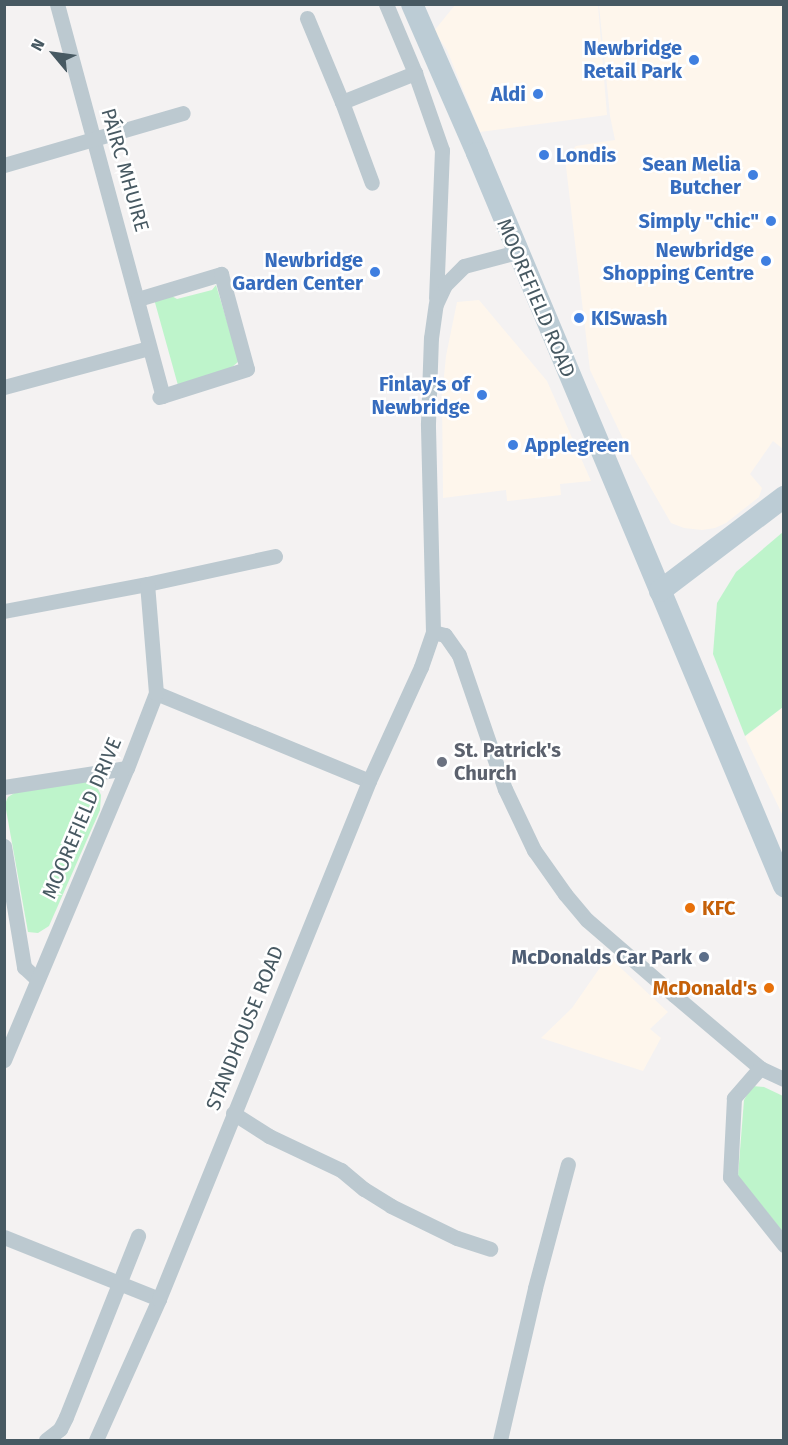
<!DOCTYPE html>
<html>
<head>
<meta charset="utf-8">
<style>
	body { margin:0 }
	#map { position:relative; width:788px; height:1445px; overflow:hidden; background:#f4f2f2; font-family:"Fira Sans",sans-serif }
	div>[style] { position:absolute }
	.commercial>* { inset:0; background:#fef6ec }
	.green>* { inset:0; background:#bef4cb }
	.street>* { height:15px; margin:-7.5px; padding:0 7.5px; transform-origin:7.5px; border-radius:7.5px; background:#bcc9d0 }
	.secondary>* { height:22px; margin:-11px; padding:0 11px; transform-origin:11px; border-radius:11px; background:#bcccd5 }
	.dots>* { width:16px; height:16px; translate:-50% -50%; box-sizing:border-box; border:3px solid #fff; border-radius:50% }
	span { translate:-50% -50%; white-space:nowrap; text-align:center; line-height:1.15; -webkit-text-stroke:5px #fff; paint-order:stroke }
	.shop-label { font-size:20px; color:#366cbe; font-weight:700 }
	.right { translate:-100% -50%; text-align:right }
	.left { translate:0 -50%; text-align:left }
	.street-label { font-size:20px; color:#475962 }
	.worship-label { font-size:20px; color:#5b616d; font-weight:700 }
	.food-label { font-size:20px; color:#c56008; font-weight:700 }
	.service-label { font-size:20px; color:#4e5e75; font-weight:700 }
	.frame { position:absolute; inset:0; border:6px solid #475962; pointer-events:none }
	.north { position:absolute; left:24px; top:24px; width:60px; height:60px; -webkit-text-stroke:4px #fff; paint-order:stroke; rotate:299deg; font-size:16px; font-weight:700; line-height:24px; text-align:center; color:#475962 }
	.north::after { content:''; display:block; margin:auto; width:21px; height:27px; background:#475962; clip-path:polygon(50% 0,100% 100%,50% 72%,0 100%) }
</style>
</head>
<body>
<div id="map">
	<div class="commercial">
		<div style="clip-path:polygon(455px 5px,598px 5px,607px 115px,480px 132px,447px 50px,434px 31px)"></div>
		<div style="clip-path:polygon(599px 5px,783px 5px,783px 449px,773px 441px,750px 474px,762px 488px,759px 497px,726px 523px,715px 528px,702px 530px,684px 528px,671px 523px,626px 445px,590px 370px,565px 158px,576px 146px,615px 140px,610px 116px)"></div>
		<div style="clip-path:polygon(479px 300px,547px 381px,591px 481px,560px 484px,561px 495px,507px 501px,506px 490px,443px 498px,442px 396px,446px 356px,457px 302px)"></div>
		<div style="clip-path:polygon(783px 707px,783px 816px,745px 737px)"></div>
		<div style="clip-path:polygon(608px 956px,668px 1012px,650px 1029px,661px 1038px,643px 1071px,541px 1038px,572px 1008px)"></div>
	</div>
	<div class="green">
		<div style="clip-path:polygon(216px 285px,239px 361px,231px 368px,179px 389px,154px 299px,170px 295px,177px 299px,212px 290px)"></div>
		<div style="clip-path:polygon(783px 532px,783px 707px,745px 736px,713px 654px,717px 603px,736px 572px)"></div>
		<div style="clip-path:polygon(89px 781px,96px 785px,101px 795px,100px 810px,49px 926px,38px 933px,28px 932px,5px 804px,8px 797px,16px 792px)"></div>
		<div style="clip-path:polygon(752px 1086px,764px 1087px,783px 1096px,783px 1232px,738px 1176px,744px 1100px)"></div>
	</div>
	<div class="street">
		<div style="left:57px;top:4px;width:406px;rotate:74.9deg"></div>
		<div style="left:386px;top:4px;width:75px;rotate:67.2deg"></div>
		<div style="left:415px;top:73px;width:82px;rotate:70.7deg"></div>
		<div style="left:442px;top:150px;width:148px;rotate:92.3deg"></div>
		<div style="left:307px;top:18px;width:91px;rotate:67.4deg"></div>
		<div style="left:342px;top:102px;width:79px;rotate:-21.7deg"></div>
		<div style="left:342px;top:102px;width:86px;rotate:69.7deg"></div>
		<div style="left:4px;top:165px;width:186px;rotate:-16.2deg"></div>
		<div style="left:138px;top:299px;width:87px;rotate:-16.8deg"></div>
		<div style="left:221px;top:274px;width:98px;rotate:74.7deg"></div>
		<div style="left:247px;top:369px;width:92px;rotate:162.3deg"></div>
		<div style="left:4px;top:387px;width:150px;rotate:-15.1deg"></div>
		<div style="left:4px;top:611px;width:146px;rotate:-10.7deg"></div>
		<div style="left:147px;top:584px;width:131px;rotate:-12.3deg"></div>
		<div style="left:433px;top:632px;width:12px;rotate:14deg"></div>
		<div style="left:445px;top:635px;width:24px;rotate:55deg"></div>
		<div style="left:459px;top:655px;width:142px;rotate:71.1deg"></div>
		<div style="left:505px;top:789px;width:68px;rotate:64.6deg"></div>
		<div style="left:534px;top:850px;width:54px;rotate:54.8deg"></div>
		<div style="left:565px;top:894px;width:34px;rotate:50deg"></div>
		<div style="left:587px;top:920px;width:115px;rotate:40.8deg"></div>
		<div style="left:674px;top:995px;width:113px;rotate:40.3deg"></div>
		<div style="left:760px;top:1068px;width:26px;rotate:25deg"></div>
		<div style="left:156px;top:693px;width:230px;rotate:22.4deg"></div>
		<div style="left:4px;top:787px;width:124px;rotate:-8.8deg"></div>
		<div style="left:4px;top:846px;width:123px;rotate:80.6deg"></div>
		<div style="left:24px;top:967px;width:18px;rotate:43deg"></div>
		<div style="left:4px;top:1060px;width:317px;rotate:-67.2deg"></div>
		<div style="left:127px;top:768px;width:80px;rotate:-68.9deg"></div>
		<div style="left:156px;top:693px;width:109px;rotate:-94.7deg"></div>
		<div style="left:760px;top:1068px;width:40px;rotate:131deg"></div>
		<div style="left:734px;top:1098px;width:79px;rotate:92.9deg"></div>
		<div style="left:730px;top:1177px;width:87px;rotate:51.5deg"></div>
		<div style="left:233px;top:1113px;width:43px;rotate:32.6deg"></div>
		<div style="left:269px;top:1136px;width:80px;rotate:25.3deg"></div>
		<div style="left:341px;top:1170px;width:30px;rotate:40deg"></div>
		<div style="left:364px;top:1189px;width:32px;rotate:32deg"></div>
		<div style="left:391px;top:1206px;width:73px;rotate:25.9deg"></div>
		<div style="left:457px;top:1238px;width:35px;rotate:18deg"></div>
		<div style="left:4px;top:1237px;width:167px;rotate:21.8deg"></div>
		<div style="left:46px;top:1440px;width:18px;rotate:-38deg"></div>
		<div style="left:60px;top:1429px;width:13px;rotate:-63deg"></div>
		<div style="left:66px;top:1417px;width:195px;rotate:-68.3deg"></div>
		<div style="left:96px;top:1440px;width:154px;rotate:-65.9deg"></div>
		<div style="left:159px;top:1299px;width:559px;rotate:-67.93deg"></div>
		<div style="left:369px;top:781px;width:125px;rotate:-65.5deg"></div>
		<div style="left:421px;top:667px;width:37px;rotate:-71deg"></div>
		<div style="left:433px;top:632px;width:209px;rotate:-91.4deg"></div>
		<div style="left:428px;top:423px;width:85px;rotate:-88deg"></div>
		<div style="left:431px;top:338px;width:34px;rotate:-82deg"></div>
		<div style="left:436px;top:304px;width:21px;rotate:-65deg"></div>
		<div style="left:445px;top:285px;width:27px;rotate:-45deg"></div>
		<div style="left:464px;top:266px;width:55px;rotate:-14.8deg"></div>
		<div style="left:500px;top:1440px;width:156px;rotate:-77deg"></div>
		<div style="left:535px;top:1288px;width:128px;rotate:-75.1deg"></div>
	</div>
	<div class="secondary">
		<div style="left:412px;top:4px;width:163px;rotate:66.4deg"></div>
		<div style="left:477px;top:153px;width:795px;rotate:67.27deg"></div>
		<div style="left:660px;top:591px;width:156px;rotate:-37.2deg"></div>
	</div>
	<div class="dots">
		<div style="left:694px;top:60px;background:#3f7fe0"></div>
		<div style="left:538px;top:94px;background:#3f7fe0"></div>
		<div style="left:544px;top:155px;background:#3f7fe0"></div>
		<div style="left:753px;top:175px;background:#3f7fe0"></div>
		<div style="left:771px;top:221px;background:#3f7fe0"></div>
		<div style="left:766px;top:261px;background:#3f7fe0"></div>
		<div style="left:375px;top:272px;background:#3f7fe0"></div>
		<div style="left:579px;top:318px;background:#3f7fe0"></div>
		<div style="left:482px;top:395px;background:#3f7fe0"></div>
		<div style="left:513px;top:445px;background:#3f7fe0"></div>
		<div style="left:442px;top:762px;background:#6b7280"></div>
		<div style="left:690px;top:908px;background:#e8710a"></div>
		<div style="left:704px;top:957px;background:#5c6f8a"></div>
		<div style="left:769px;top:988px;background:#e8710a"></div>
	</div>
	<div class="shop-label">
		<span class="right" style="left:682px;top:60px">Newbridge<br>Retail Park</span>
		<span class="right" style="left:526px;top:94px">Aldi</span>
		<span class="left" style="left:556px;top:155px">Londis</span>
		<span class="right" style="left:741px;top:176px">Sean Melia<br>Butcher</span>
		<span class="right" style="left:759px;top:221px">Simply "chic"</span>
		<span class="right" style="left:754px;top:262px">Newbridge<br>Shopping Centre</span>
		<span class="right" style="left:363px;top:272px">Newbridge<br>Garden Center</span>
		<span class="left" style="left:591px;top:318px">KISwash</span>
		<span class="right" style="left:470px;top:396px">Finlay's of<br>Newbridge</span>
		<span class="left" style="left:525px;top:445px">Applegreen</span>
	</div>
	<div class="street-label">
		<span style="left:125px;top:170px;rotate:74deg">PÁIRC MHUIRE</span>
		<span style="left:536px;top:298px;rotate:67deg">MOOREFIELD ROAD</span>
		<span style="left:82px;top:818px;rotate:-67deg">MOOREFIELD DRIVE</span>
		<span style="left:245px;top:1028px;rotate:-68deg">STANDHOUSE ROAD</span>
	</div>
	<div class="worship-label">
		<span class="left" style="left:454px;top:762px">St. Patrick's<br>Church</span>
	</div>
	<div class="food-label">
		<span class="left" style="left:702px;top:908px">KFC</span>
		<span class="right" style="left:757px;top:988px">McDonald's</span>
	</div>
	<div class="service-label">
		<span class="right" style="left:692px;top:957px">McDonalds Car Park</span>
	</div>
	<div class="frame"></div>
	<div class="north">N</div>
</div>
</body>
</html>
